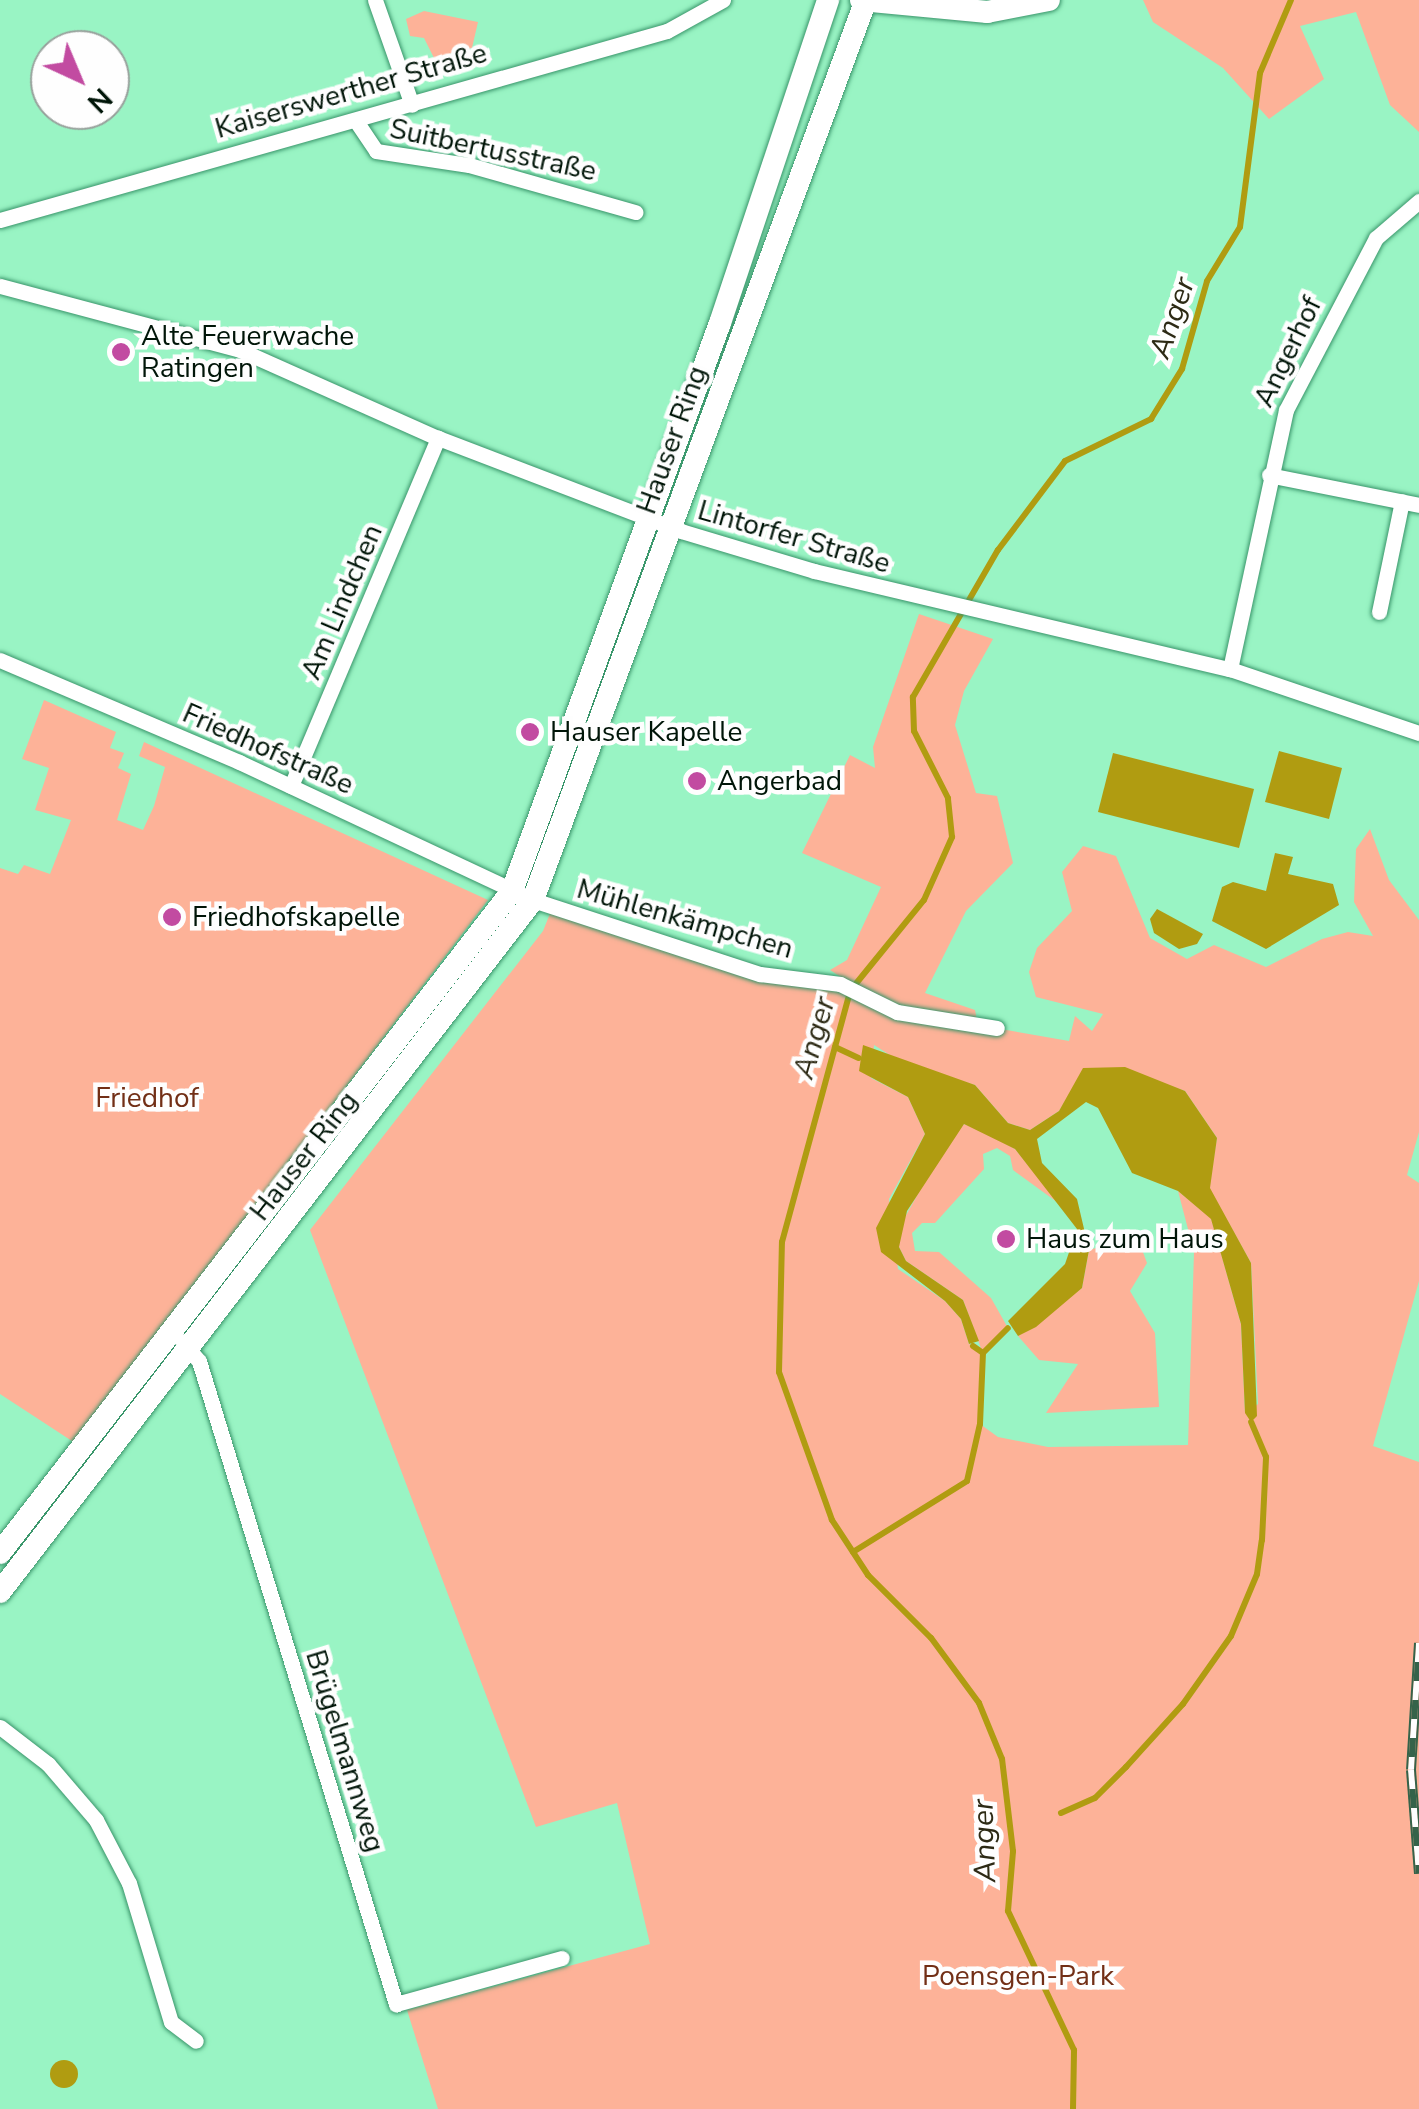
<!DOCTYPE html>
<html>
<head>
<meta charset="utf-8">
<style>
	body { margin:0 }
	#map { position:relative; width:1419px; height:2109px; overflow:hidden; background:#99f4c4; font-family:"Nunito Sans",sans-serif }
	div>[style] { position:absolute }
	.green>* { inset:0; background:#fdb298 }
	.water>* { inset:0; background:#b09c11 }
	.round { border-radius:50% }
	.stream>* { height:6px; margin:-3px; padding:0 3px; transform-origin:3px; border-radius:3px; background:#b09c11 }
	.roads { filter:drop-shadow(0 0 2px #39956a) drop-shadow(0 0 2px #39956a) }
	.minor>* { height:15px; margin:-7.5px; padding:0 7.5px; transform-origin:7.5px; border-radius:7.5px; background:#fff }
	.secondary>* { height:22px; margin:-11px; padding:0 11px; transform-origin:11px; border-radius:11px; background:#fff }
	.rail>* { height:10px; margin-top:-5px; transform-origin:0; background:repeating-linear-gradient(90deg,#fefefe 0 19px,#35634a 0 38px); box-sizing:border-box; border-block:2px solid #35634a }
	.dots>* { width:28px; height:28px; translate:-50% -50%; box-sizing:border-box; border:5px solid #fefefe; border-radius:50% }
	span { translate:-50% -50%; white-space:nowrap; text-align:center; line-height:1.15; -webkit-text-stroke:9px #fefefe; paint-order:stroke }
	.street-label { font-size:28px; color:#001508 }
	.poi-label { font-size:28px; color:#001508 }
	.left { translate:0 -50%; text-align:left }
	.park-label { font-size:28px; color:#722f16 }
	.water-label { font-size:30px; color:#2d2a15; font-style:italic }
	.north { position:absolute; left:30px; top:30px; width:100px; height:100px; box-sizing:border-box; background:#fefefe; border:2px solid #98a19c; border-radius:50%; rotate:136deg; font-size:28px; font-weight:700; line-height:40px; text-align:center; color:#001508 }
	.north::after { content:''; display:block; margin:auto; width:35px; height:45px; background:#c24ba1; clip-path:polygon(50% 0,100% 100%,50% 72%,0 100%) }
</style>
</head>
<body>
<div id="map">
	<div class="green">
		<div style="clip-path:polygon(1143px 0,1419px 0,1419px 132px,1390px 105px,1356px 12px,1300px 26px,1324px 79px,1269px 119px,1223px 68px,1153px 22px)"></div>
		<div style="clip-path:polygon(424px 11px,478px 22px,472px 48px,434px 58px,424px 38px,410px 36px,406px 19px)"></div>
		<div style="clip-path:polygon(evenodd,919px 614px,993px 639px,964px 691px,955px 725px,976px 793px,997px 796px,1013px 863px,966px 911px,925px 993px,975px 1010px,978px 1025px,1069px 1041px,1075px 1016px,1092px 1031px,1103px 1014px,1036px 997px,1029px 972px,1037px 948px,1072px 911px,1062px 872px,1083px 846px,1116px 856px,1150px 938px,1187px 959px,1214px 945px,1266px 967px,1322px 939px,1348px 932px,1373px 936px,1354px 902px,1356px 849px,1370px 829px,1389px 880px,1419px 920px,1419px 1132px,1407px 1175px,1419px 1183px,1419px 1281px,1373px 1446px,1419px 1462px,1419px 2109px,438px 2109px,407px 2010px,650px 1944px,617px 1803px,536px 1827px,310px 1230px,543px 931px,553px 906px,760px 974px,853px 985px,830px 970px,847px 960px,881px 887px,802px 853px,850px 755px,875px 768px,873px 747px,919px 614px,874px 1045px,904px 1064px,975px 1085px,1008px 1123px,1030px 1130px,1059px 1111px,1079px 1078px,1142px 1076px,1185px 1091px,1217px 1138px,1209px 1188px,1251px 1263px,1258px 1404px,1245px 1413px,1241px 1324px,1211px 1218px,1178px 1191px,1194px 1252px,1188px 1445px,1048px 1447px,998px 1437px,980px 1424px,983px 1353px,1008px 1328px,991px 1298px,939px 1252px,915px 1251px,912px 1233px,922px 1223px,935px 1223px,984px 1169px,983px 1154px,997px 1148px,1010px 1156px,1013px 1170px,1061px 1205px,1015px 1149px,987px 1132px,964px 1124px,946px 1143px,899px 1228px,899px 1247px,906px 1261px,963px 1300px,982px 1351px,969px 1344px,961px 1319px,945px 1301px,898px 1269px,889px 1199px,925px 1134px,908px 1097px,871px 1078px,874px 1045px)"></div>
		<div style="clip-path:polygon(44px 700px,116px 732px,110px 748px,124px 753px,118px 768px,131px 774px,117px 820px,143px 830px,154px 806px,165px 767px,139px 756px,144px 742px,488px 900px,75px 1443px,0 1394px,0 868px,18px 874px,24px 865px,50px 874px,71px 820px,35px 810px,49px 768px,22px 759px)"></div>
		<div style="clip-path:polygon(1137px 1236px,1147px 1263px,1130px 1291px,1155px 1333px,1159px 1407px,1046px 1413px,1078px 1364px,1039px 1360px,1018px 1336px,1082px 1288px,1089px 1250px)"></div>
	</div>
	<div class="water">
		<div style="clip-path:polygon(1279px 751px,1342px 768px,1329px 819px,1265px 802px)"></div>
		<div style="clip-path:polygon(1113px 753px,1254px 789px,1239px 848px,1098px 812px)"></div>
		<div style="clip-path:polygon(1275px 853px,1293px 857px,1288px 874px,1333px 884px,1339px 905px,1266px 949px,1212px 921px,1222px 887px,1233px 882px,1266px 891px)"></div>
		<div style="clip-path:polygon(1157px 909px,1203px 934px,1197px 944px,1179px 949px,1154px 933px,1150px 919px)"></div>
		<div style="clip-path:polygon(863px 1045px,975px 1085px,1008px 1123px,1030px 1130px,1059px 1111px,1083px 1068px,1125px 1067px,1185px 1091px,1217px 1138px,1210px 1188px,1251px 1263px,1257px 1416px,1251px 1422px,1245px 1413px,1241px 1324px,1211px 1219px,1178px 1191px,1132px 1173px,1098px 1108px,1086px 1102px,1037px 1139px,1042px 1163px,1077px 1199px,1089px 1250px,1082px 1288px,1036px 1327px,1018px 1336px,1008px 1321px,1065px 1264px,1077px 1229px,1015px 1149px,964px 1124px,907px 1211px,899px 1247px,906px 1261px,963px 1300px,979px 1341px,969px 1344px,961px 1319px,945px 1301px,881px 1252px,876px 1228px,925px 1134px,908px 1097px,859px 1071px)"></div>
		<div class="round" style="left:50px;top:2060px;width:28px;height:28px"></div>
	</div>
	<div class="stream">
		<div style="left:835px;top:1047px;width:26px;rotate:25deg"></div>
		<div style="left:973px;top:1346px;width:12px;rotate:35deg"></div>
		<div style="left:853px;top:1552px;width:134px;rotate:-31.9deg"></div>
		<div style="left:967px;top:1481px;width:58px;rotate:-77.2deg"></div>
		<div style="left:980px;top:1424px;width:71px;rotate:-87.6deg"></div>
		<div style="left:983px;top:1353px;width:35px;rotate:-45deg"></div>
		<div style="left:1061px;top:1813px;width:37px;rotate:-24deg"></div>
		<div style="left:1095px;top:1798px;width:44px;rotate:-45deg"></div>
		<div style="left:1126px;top:1767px;width:85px;rotate:-47.9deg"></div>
		<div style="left:1183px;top:1704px;width:83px;rotate:-54.8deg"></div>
		<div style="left:1231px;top:1636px;width:67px;rotate:-67.2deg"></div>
		<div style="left:1257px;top:1574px;width:34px;rotate:-82deg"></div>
		<div style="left:1262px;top:1540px;width:83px;rotate:-87.2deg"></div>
		<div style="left:1266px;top:1457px;width:38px;rotate:-113deg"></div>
		<div style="left:1073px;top:2109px;width:59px;rotate:-89deg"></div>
		<div style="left:1074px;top:2050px;width:154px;rotate:-115.4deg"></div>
		<div style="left:1008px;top:1911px;width:60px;rotate:-85.2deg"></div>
		<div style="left:1013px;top:1851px;width:93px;rotate:-96.8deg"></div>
		<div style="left:1002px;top:1759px;width:61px;rotate:-112.3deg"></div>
		<div style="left:979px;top:1703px;width:81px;rotate:-126.4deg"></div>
		<div style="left:931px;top:1638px;width:89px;rotate:-135deg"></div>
		<div style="left:868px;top:1575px;width:66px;rotate:-123.2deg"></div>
		<div style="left:832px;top:1520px;width:157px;rotate:-109.7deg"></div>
		<div style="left:779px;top:1372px;width:130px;rotate:-88.7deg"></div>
		<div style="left:782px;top:1242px;width:260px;rotate:-74.8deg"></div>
		<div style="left:850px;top:991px;width:117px;rotate:-50.9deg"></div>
		<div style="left:924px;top:900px;width:69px;rotate:-66deg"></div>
		<div style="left:952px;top:837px;width:39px;rotate:-96deg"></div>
		<div style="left:948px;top:798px;width:75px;rotate:-116.9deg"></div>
		<div style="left:914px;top:731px;width:34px;rotate:-92deg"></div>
		<div style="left:913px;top:697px;width:170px;rotate:-60deg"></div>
		<div style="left:998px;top:550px;width:111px;rotate:-53deg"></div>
		<div style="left:1065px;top:461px;width:96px;rotate:-26deg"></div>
		<div style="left:1151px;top:419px;width:59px;rotate:-58.2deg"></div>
		<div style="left:1182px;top:369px;width:91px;rotate:-74.1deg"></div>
		<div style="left:1207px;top:281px;width:63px;rotate:-58.6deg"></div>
		<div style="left:1240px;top:227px;width:155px;rotate:-82.6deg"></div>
		<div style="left:1260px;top:73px;width:79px;rotate:-67deg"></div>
	</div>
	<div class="roads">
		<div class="minor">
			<div style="left:375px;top:0;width:111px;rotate:70.6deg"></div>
			<div style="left:356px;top:121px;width:36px;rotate:56deg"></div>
			<div style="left:376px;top:151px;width:94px;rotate:8.6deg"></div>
			<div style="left:469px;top:165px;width:173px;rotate:15.8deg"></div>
			<div style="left:0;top:220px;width:693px;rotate:-15.82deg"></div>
			<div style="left:667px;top:31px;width:64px;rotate:-29deg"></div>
			<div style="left:0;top:286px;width:248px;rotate:14.9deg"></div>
			<div style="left:240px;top:350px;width:217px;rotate:24deg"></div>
			<div style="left:438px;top:438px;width:260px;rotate:20.9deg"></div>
			<div style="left:681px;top:531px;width:139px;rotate:16.7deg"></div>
			<div style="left:814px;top:571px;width:427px;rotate:13.3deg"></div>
			<div style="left:1230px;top:669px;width:200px;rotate:18.7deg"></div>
			<div style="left:1269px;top:475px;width:153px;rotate:11.3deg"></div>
			<div style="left:1379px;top:612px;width:113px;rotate:-78.3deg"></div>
			<div style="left:0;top:660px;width:260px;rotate:23.1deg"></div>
			<div style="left:239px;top:762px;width:325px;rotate:25.1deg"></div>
			<div style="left:533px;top:900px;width:239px;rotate:18.1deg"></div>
			<div style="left:760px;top:974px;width:81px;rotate:7.1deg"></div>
			<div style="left:840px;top:984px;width:64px;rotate:26.2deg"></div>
			<div style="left:897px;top:1012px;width:101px;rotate:9.1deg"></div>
			<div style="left:1230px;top:669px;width:265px;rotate:-77.8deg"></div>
			<div style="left:1286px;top:410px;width:194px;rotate:-62.4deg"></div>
			<div style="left:1376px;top:238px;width:57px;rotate:-40.7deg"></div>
			<div style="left:291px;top:786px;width:378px;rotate:-67.1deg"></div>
			<div style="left:182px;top:1341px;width:26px;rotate:50deg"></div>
			<div style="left:199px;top:1361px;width:673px;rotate:72.97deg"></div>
			<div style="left:396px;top:2004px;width:172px;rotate:-15.5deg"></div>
			<div style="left:0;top:1727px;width:61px;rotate:37.6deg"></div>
			<div style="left:48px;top:1764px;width:74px;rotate:49.4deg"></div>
			<div style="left:96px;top:1820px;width:71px;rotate:62.4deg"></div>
			<div style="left:129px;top:1883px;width:145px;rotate:73.2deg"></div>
			<div style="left:171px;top:2022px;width:31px;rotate:37deg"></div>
		</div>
		<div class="secondary">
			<div style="left:861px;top:0;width:127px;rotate:5.4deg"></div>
			<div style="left:987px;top:12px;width:63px;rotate:-11deg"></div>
			<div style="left:0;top:1553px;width:837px;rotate:-52.28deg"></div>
			<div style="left:512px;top:891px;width:605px;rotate:-69.89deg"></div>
			<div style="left:720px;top:323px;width:341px;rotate:-71.5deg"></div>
			<div style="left:0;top:1592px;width:873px;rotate:-52.4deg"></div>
			<div style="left:533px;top:900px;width:960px;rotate:-69.7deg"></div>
		</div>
	</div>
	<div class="rail">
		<div style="left:1419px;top:1643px;width:127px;rotate:93.6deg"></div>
		<div style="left:1411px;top:1770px;width:104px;rotate:85.6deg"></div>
	</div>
	<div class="dots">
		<div style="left:121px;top:352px;background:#c24ba1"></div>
		<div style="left:530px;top:732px;background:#c24ba1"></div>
		<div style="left:697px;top:781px;background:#c24ba1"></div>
		<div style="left:172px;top:917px;background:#c24ba1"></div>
		<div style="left:1006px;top:1239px;background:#c24ba1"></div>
	</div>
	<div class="street-label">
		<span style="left:351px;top:91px;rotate:-16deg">Kaiserswerther Straße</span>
		<span style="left:493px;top:150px;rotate:12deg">Suitbertusstraße</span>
		<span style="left:1288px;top:352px;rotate:-64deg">Angerhof</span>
		<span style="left:672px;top:440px;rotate:-70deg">Hauser Ring</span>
		<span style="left:794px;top:537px;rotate:16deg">Lintorfer Straße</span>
		<span style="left:342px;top:602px;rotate:-67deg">Am Lindchen</span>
		<span style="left:268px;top:749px;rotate:24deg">Friedhofstraße</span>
		<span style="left:685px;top:919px;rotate:16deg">Mühlenkämpchen</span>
		<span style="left:304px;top:1156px;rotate:-52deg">Hauser Ring</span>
		<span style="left:345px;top:1751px;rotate:73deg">Brügelmannweg</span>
	</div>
	<div class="poi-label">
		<span class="left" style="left:141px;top:352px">Alte Feuerwache<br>Ratingen</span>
		<span class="left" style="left:550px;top:732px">Hauser Kapelle</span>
		<span class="left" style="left:717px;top:781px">Angerbad</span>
		<span class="left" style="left:192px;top:917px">Friedhofskapelle</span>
		<span class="left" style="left:1026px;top:1239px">Haus zum Haus</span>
	</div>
	<div class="park-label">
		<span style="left:147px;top:1098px">Friedhof</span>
		<span style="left:1018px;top:1976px">Poensgen-Park</span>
	</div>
	<div class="water-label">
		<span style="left:1173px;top:318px;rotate:-71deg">Anger</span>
		<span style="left:815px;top:1038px;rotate:-74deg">Anger</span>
		<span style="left:985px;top:1841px;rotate:-92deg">Anger</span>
	</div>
	<div class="north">N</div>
</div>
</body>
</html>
